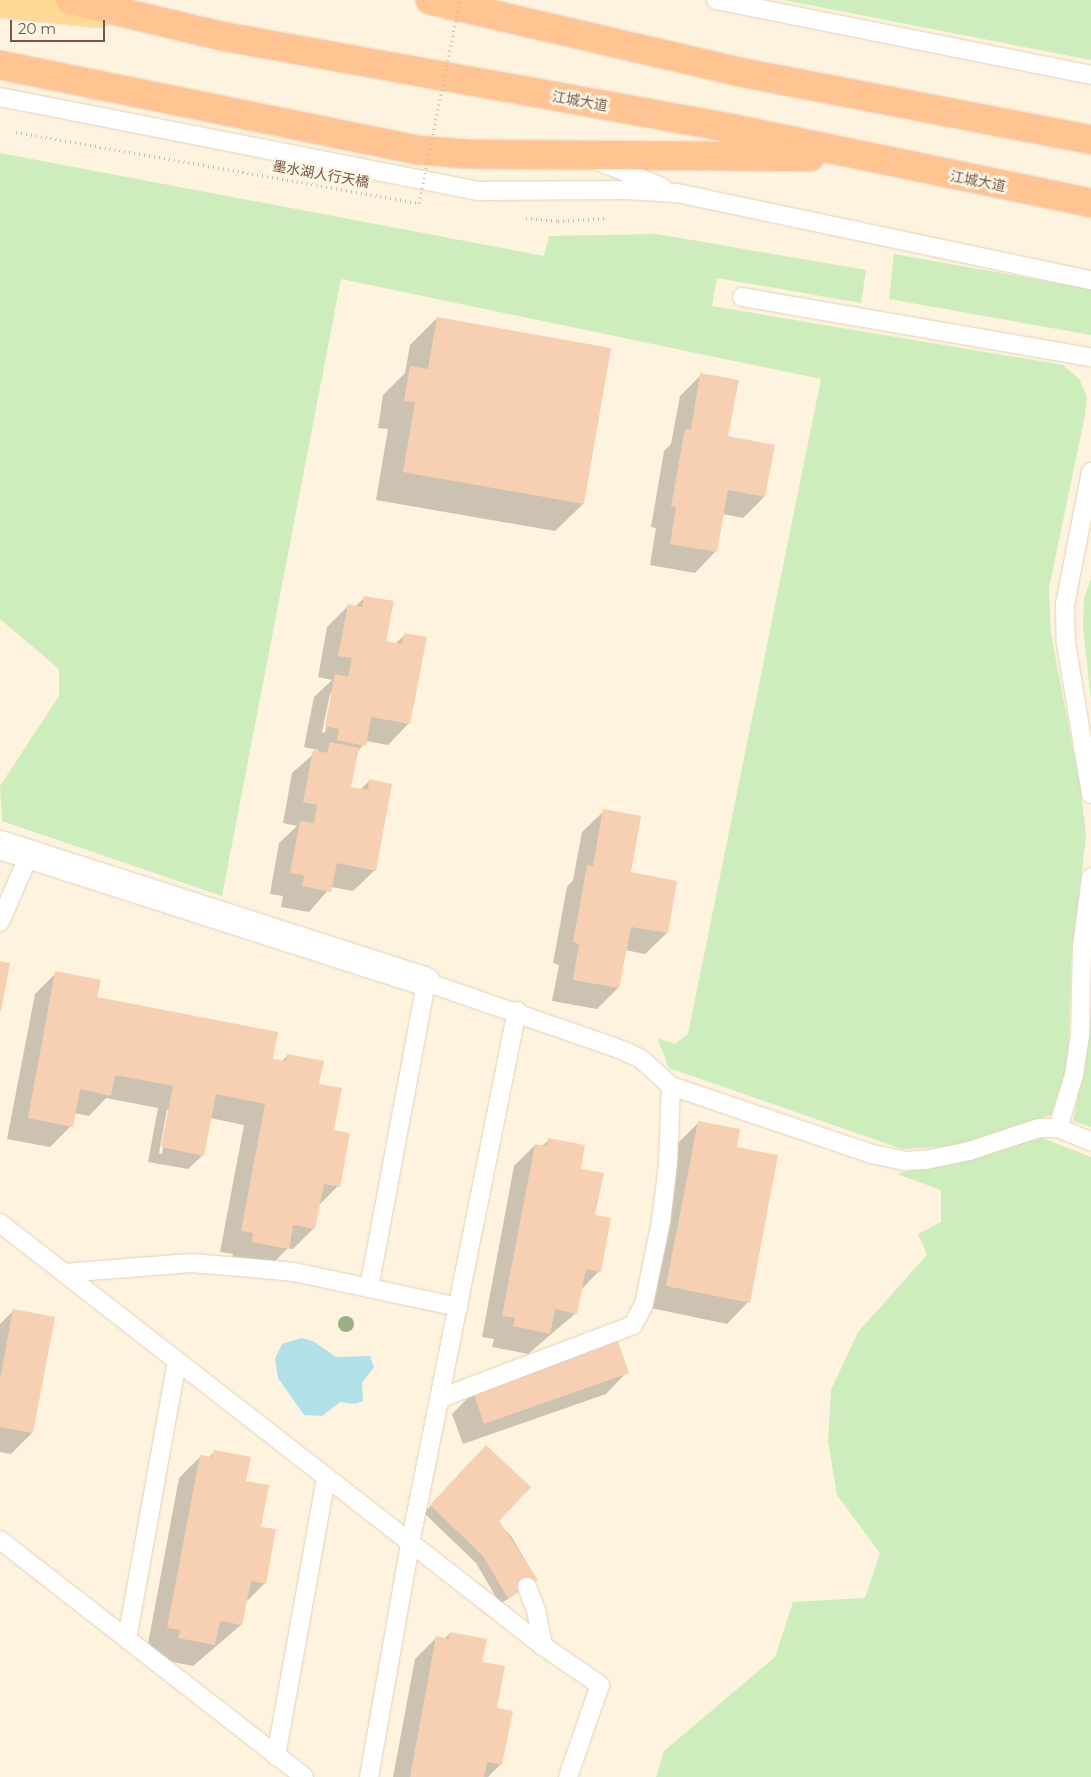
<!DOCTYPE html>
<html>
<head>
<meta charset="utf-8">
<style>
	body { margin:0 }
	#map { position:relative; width:1091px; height:1777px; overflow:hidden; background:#fef3de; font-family:Montserrat,"Noto Sans SC",sans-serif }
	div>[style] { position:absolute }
	.green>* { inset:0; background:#ceedbc }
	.water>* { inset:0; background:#b1e0e9 }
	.shadow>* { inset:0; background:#0003 }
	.building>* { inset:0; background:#f7d0b3 }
	.path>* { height:3px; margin-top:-1.5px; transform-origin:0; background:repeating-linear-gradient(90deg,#dbb397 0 1px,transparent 0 5px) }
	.roads { filter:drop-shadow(0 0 1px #e5d0bd) drop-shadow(0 0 1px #e5d0bd) }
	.service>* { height:18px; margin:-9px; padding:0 9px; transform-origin:9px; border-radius:9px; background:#fff }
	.minor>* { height:28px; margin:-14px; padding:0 14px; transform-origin:14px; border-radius:14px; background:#fff }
	.primary>* { height:28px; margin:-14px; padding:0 14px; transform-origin:14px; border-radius:14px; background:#ffda95 }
	.trunk>* { height:28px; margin:-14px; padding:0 14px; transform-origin:14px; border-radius:14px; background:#ffc492 }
	.path-bridge>* { height:3px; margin-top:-1.5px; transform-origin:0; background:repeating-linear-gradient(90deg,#dbb397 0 1px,transparent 0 5px) }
	.trees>* { width:16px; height:16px; margin:-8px; border-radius:50%; background:#9aaf83 }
	span { translate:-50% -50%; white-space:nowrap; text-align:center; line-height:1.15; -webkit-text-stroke:5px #fff6e7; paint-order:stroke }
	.street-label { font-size:14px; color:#775744 }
	.scale { position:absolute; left:10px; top:20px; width:95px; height:22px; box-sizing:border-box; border:2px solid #775744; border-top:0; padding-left:6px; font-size:15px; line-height:18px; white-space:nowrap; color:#775744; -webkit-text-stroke:4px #fff6e7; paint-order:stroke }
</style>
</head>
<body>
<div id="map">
	<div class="green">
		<div style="clip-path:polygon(783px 0,1091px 0,1091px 60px)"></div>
		<div style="clip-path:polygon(0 153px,544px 256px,549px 236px,657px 234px,866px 270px,861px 303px,717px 278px,712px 306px,1063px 365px,1079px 379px,1087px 396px,1085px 415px,1049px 588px,1051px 634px,1081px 791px,1086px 836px,1071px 964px,1068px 1062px,1051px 1115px,957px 1146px,902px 1149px,669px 1068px,657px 1038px,675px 1044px,688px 1034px,821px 379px,341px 279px,222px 896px,2px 821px,0 786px,59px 696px,59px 669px,0 619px)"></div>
		<div style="clip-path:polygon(894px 254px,1091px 289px,1091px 335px,889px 299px)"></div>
		<div style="clip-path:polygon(1091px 579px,1091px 700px,1083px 628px,1084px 598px)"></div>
		<div style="clip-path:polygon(1091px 1009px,1091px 1127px,1073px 1121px,1090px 1033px)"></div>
		<div style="clip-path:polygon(1042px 1138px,1091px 1157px,1091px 1777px,656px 1777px,664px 1751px,775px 1657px,793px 1602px,865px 1598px,880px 1553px,837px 1495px,828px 1441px,831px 1390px,858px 1332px,927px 1255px,918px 1234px,941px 1222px,941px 1190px,897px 1174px)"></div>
	</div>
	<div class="water">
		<div style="clip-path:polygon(301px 1338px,313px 1341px,336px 1357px,370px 1356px,374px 1367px,362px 1383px,363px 1401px,355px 1404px,340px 1402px,322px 1416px,304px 1415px,278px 1378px,275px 1359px,282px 1344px)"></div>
	</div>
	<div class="shadow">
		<div style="clip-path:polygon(437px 318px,610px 349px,583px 504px,555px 531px,376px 500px,388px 429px,378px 428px,383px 395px,405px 373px,410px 345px)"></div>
		<div style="clip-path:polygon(701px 375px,727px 437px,764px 497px,743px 518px,723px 514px,716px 551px,695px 573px,650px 565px,656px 528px,651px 527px,664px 451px,671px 444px,680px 396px)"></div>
		<div style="clip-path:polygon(evenodd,365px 597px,385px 642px,395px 644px,405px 635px,409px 723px,388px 745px,366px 741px,357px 753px,350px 788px,360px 790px,370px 780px,375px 870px,353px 891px,331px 887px,309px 912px,281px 907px,283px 896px,270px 894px,279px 843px,297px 826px,283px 823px,292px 773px,318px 750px,304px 747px,314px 697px,332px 680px,318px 677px,327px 627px,348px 606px,355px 607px,365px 597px,333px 690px,325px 733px,322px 732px,330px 694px,333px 690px)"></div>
		<div style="clip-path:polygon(604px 811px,630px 873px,676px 882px,667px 933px,645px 954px,625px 950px,618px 988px,597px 1009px,552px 1001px,559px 965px,553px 963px,567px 887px,573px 880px,582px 832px)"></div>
		<div style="clip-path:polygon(evenodd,56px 973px,96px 998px,272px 1060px,281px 1062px,288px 1055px,318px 1085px,333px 1131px,338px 1186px,318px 1206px,314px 1228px,293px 1249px,288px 1248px,266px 1270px,231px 1263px,233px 1254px,220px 1252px,244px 1125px,210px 1118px,203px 1155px,188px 1169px,148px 1162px,158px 1108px,106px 1098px,89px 1116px,74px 1113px,71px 1126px,50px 1147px,7px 1139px,35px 994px,56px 973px,167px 1110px,170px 1110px,162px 1154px,159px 1153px,167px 1110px)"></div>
		<div style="clip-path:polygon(699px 1122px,735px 1148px,748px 1302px,727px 1324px,646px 1307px,677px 1144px)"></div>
		<div style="clip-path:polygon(549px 1140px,579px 1170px,594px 1216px,599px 1271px,580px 1291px,576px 1313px,528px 1354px,492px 1347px,494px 1339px,482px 1337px,514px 1166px,535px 1145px,542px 1146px)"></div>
		<div style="clip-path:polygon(14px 1310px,32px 1433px,11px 1454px,0 1452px,0 1324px)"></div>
		<div style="clip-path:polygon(627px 1372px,606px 1394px,463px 1444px,452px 1414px,473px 1393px)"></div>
		<div style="clip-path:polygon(214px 1452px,245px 1482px,265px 1583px,245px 1603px,241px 1625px,193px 1666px,158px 1659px,159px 1651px,147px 1649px,179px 1478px,200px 1457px,208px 1458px)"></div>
		<div style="clip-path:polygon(471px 1461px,497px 1522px,511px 1536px,537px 1580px,500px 1604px,476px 1563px,424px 1513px)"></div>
		<div style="clip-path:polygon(450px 1633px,481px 1663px,496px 1709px,501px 1764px,488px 1777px,393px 1777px,415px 1659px,436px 1638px,444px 1639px)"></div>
	</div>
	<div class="building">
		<div style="clip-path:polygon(437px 317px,611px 348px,584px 504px,403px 472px,415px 402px,404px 401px,410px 366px,428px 369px)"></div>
		<div style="clip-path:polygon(700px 373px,739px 380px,728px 436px,775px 445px,765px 497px,728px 490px,717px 552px,670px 544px,676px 507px,671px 506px,685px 429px,691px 429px)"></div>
		<div style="clip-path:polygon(364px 596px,394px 601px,386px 641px,402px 644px,404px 633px,427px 637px,410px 724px,371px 717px,366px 746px,337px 740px,339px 729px,325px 726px,335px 674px,348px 677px,352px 658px,338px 656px,348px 604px,362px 607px)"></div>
		<div style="clip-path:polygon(330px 742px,359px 748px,351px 787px,368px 790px,369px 779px,392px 784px,376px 871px,337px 863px,331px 892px,302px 886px,304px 875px,290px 873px,300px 821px,314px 823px,317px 805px,303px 802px,313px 750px,327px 753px)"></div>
		<div style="clip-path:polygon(603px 809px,641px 816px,631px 872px,677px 881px,668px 933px,631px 927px,619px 988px,573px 980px,579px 944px,573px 942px,587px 865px,593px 866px)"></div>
		<div style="clip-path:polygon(0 961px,10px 963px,1px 1011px,0 1011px)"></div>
		<div style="clip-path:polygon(55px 971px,101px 980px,97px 997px,278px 1032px,273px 1059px,286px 1061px,287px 1054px,324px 1061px,319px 1084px,342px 1088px,334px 1130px,350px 1133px,340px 1187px,324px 1184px,315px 1229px,293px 1225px,289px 1249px,252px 1242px,253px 1233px,241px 1231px,265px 1104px,216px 1094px,204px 1156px,161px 1147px,173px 1086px,115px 1075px,111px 1096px,80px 1089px,73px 1127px,28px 1118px)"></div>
		<div style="clip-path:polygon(698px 1121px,740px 1129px,737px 1147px,778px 1155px,750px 1303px,666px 1286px)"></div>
		<div style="clip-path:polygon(548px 1138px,585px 1145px,581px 1169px,604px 1173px,595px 1215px,611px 1218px,601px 1272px,586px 1269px,577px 1314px,555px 1309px,550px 1334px,513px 1326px,515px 1318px,502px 1316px,535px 1144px,547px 1146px)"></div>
		<div style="clip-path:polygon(13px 1309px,55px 1317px,33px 1433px,0 1427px,0 1380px)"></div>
		<div style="clip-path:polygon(618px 1341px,629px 1373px,484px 1424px,473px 1392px)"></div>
		<div style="clip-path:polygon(486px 1445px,531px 1487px,499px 1521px,538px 1580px,508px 1598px,483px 1556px,430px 1505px)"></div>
		<div style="clip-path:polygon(214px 1450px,251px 1457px,246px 1481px,269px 1485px,261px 1527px,276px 1529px,266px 1584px,251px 1581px,242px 1625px,220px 1621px,215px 1645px,178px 1638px,180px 1630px,167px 1628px,200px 1455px,212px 1457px)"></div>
		<div style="clip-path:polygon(450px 1632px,487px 1639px,482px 1662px,505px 1666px,497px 1708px,513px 1711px,502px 1765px,487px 1762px,484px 1777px,410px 1777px,436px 1636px,449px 1639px)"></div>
	</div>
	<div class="path">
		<div style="left:526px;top:218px;width:32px;rotate:5deg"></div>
		<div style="left:558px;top:221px;width:49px;rotate:-3.5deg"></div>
	</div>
	<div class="roads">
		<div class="service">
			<div style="left:716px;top:0;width:382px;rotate:11.3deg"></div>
			<div style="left:0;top:97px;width:486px;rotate:11.1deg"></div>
			<div style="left:477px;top:191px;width:149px;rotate:-0.4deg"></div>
			<div style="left:626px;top:190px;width:51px;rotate:3.4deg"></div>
			<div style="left:677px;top:193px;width:423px;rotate:11.9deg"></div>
			<div style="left:596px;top:160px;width:71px;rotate:22.2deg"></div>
			<div style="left:742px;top:297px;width:354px;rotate:9.8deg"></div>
			<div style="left:1091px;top:472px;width:135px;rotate:101.1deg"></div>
			<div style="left:1065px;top:604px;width:39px;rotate:89deg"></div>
			<div style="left:1066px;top:643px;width:153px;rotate:80.6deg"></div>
			<div style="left:0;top:922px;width:73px;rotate:-66.6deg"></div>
			<div style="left:671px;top:1086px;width:212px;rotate:18.7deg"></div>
			<div style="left:872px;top:1154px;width:33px;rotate:12deg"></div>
			<div style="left:904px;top:1161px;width:22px;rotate:-3deg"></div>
			<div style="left:926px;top:1160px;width:44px;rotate:-11.8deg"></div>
			<div style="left:969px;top:1151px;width:74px;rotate:-18.2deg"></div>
			<div style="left:1039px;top:1128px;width:19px"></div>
			<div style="left:1058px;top:1128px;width:35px;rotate:22deg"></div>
			<div style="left:1058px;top:1128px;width:55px;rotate:-73.2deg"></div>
			<div style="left:1074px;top:1075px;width:40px;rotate:-81.5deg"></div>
			<div style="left:1080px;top:1035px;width:88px;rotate:-88.7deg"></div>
			<div style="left:1082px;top:947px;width:70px;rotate:-82.6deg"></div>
			<div style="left:0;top:1223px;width:688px;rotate:37.92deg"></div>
			<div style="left:543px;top:1646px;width:69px;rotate:34.4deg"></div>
			<div style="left:600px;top:1685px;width:97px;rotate:109.2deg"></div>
			<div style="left:64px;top:1273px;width:127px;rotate:-4.5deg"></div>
			<div style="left:191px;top:1263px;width:50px;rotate:4.6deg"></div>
			<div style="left:241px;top:1267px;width:53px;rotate:5.4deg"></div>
			<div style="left:294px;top:1272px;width:168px;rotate:12deg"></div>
			<div style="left:369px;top:1288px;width:311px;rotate:-79.4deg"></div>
			<div style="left:426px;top:982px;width:207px;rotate:19.1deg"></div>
			<div style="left:622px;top:1050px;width:21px;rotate:25deg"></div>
			<div style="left:641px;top:1059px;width:40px;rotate:42deg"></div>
			<div style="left:671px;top:1086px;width:78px;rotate:92.2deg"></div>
			<div style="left:668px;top:1164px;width:58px;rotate:96.9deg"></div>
			<div style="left:661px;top:1222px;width:84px;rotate:101.7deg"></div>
			<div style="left:644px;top:1304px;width:24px;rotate:118deg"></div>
			<div style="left:633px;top:1325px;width:205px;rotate:159.2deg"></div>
			<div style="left:0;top:1540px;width:385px;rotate:37.9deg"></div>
			<div style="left:527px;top:1587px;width:25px;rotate:69deg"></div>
			<div style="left:536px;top:1610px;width:37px;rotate:79deg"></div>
			<div style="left:127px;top:1639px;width:282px;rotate:-79.8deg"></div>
			<div style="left:276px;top:1756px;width:283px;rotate:-79.8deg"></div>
			<div style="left:369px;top:1777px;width:237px;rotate:-80deg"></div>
			<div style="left:410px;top:1544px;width:544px;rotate:-78.65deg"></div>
		</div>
		<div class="minor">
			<div style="left:0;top:845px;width:447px;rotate:17.8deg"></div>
		</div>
		<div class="primary">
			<div style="left:0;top:3px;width:99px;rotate:5.8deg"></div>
		</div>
		<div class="trunk">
			<div style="left:70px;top:0;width:155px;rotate:13.4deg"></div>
			<div style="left:221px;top:36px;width:512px;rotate:10.23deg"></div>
			<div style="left:725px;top:127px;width:374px;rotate:11.7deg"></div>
			<div style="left:430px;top:0;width:312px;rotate:13.1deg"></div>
			<div style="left:734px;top:71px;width:364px;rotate:10.9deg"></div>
			<div style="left:0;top:65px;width:426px;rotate:11.5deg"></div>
			<div style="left:417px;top:150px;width:52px;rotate:4.4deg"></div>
			<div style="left:469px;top:154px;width:341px;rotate:0.5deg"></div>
		</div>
	</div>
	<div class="path-bridge">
		<div style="left:16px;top:132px;width:409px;rotate:10deg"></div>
		<div style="left:419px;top:203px;width:207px;rotate:-78.6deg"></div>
	</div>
	<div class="trees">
		<div style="left:346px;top:1324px"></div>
	</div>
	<div class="street-label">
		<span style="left:580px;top:101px;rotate:10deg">江城大道</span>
		<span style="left:321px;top:174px;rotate:10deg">墨水湖人行天橋</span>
		<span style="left:978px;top:181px;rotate:11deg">江城大道</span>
	</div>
	<div class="scale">20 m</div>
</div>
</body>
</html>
